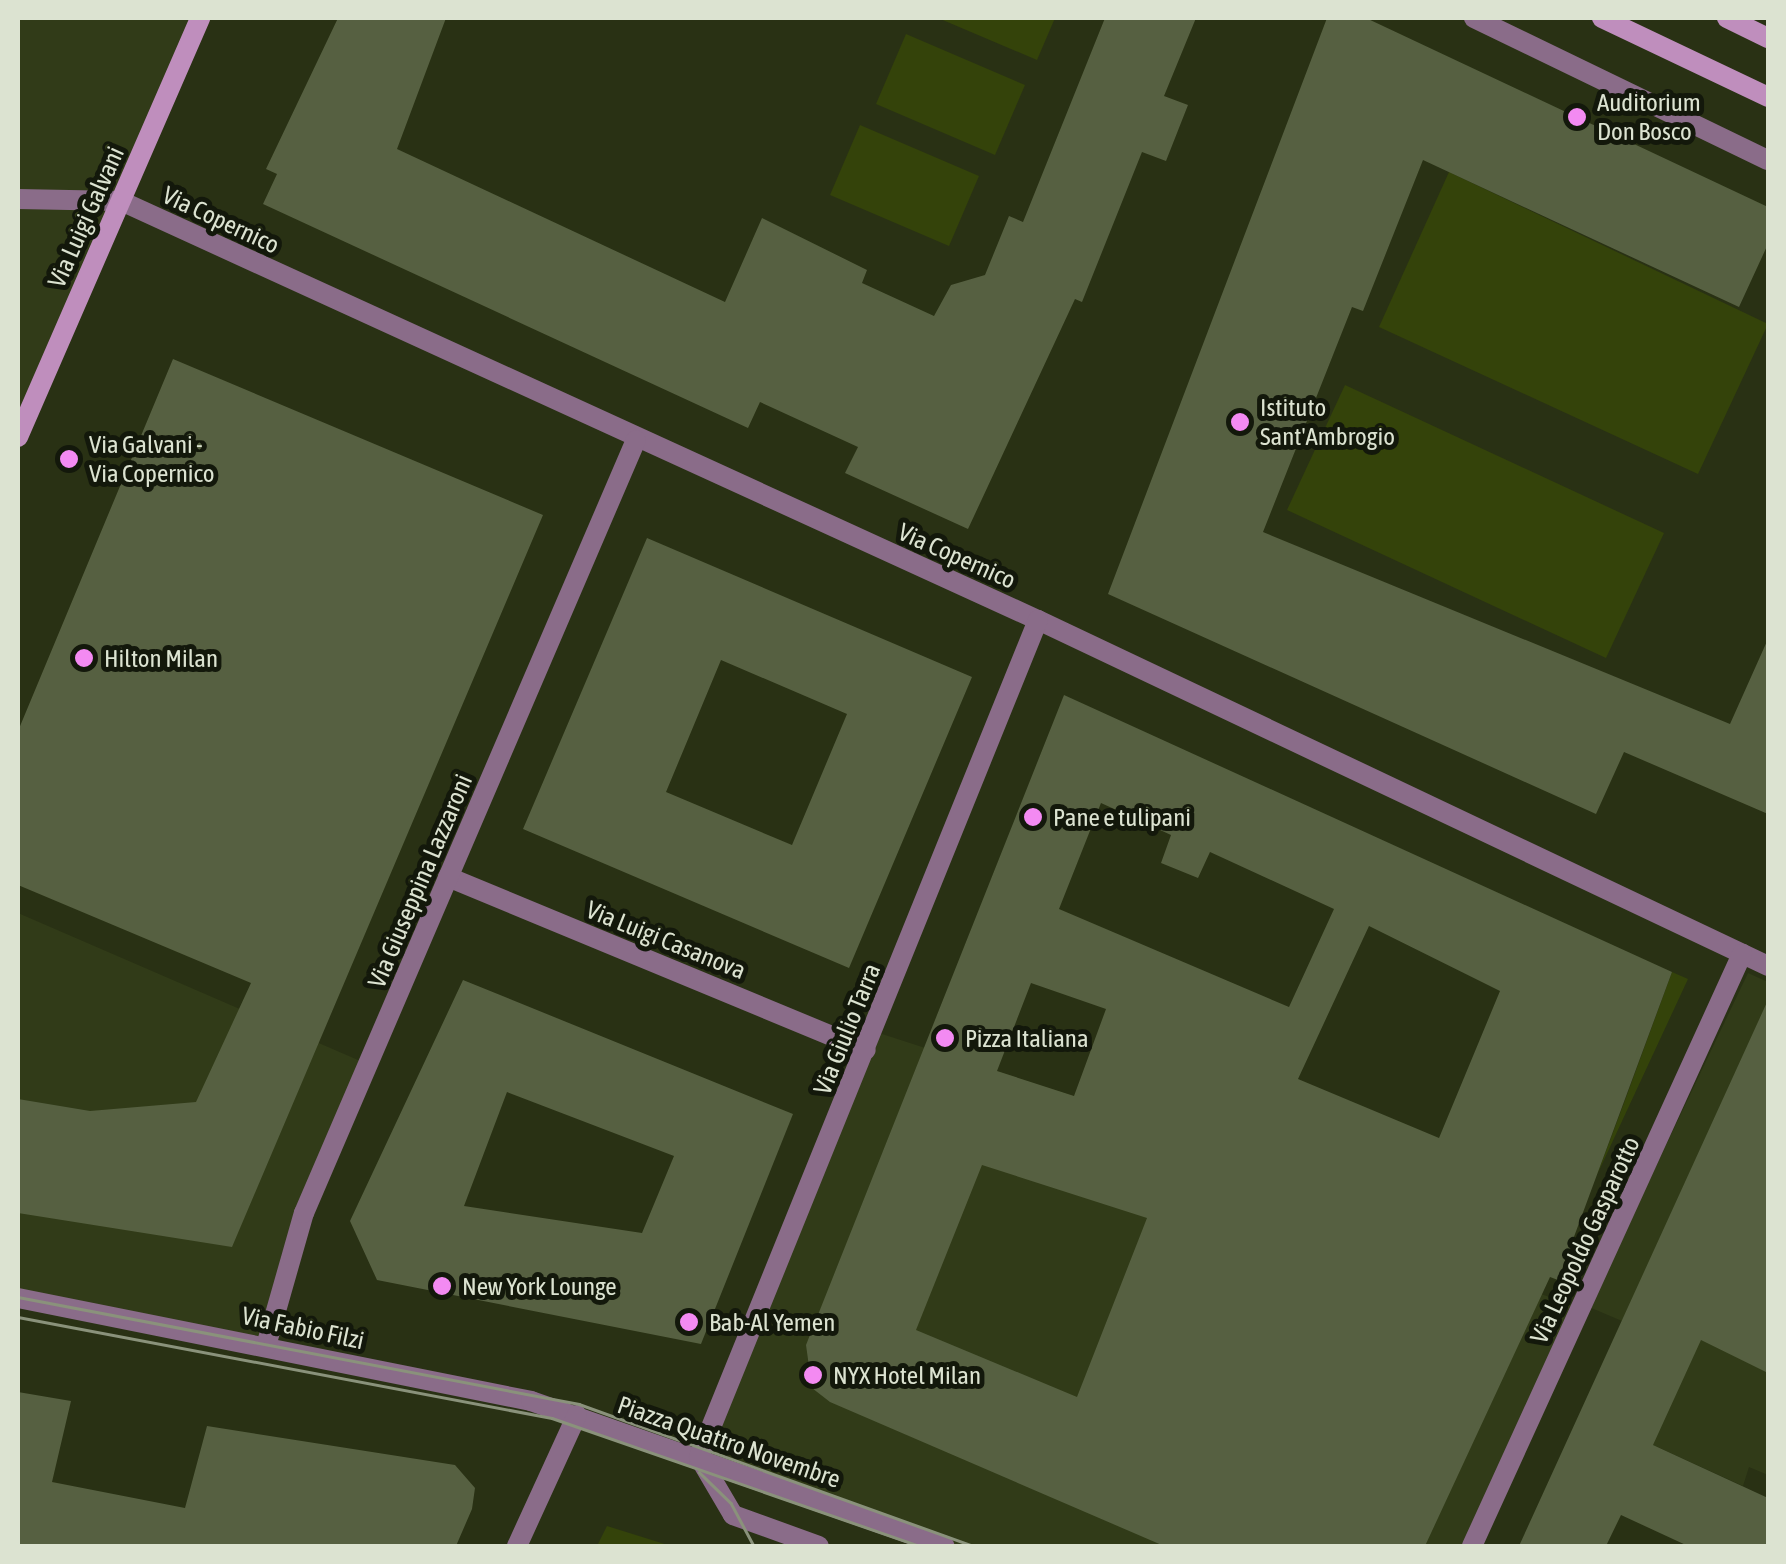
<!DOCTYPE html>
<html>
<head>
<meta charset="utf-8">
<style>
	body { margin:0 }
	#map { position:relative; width:1786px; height:1564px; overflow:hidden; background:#293114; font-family:"Asap Condensed",sans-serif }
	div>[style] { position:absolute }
	.built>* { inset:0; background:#313b18 }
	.green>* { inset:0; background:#34430a }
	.building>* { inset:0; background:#566041 }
	.street>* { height:20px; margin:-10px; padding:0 10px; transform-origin:10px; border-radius:10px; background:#8a6c89 }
	.secondary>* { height:20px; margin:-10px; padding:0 10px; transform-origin:10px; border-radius:10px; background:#bf8ebd }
	.tram>* { height:2.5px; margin:-1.25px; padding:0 1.25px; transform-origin:1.25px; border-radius:1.25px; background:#8a927b }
	.dots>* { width:28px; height:28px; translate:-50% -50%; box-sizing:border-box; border:5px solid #13180b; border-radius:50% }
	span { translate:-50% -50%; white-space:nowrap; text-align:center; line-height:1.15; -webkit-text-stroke:10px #13180b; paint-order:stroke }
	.poi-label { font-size:25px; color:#dce3d1 }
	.left { translate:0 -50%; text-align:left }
	.street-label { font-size:25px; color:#dce3d1 }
	.frame { position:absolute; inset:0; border:20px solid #dce3d1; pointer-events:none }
</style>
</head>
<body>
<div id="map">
	<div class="built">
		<div style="clip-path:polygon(18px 18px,194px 18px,119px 195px,18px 193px)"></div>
		<div style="clip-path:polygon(18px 203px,114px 205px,18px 424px)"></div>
		<div style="clip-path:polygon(18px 913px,365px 1063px,282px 1253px,262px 1339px,18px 1293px)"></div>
		<div style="clip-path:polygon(1748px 973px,1768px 982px,1768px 1475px,1749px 1467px,1743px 1486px,1653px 1445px,1622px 1321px,1589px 1307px)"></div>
		<div style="clip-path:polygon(879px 1033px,1437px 1214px,1424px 1250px,1576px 1307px,1465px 1546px,959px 1546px,709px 1453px)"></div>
	</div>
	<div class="green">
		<div style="clip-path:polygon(938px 18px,1055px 18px,1037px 60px)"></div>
		<div style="clip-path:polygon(906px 34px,1025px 85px,995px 155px,876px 104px)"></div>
		<div style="clip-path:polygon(860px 125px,979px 176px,949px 246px,830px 195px)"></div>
		<div style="clip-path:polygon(1449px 172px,1768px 324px,1698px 474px,1379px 327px)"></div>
		<div style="clip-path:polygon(1345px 385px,1664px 533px,1606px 658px,1287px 510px)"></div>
		<div style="clip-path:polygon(1672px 972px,1688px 979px,1597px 1175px,1624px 1103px)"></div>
		<div style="clip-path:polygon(607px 1526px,671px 1546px,597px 1546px)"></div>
	</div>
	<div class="building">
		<div style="clip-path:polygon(338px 18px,446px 18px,397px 149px,725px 302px,762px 218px,867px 270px,862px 283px,934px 316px,951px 285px,985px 275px,1009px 216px,1023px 222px,1105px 18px,1196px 18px,1164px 96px,1188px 105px,1166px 161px,1142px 152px,1082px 302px,1075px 299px,968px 529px,845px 473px,858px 447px,760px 402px,748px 428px,263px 204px,277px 174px,266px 169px)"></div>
		<div style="clip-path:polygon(1327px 18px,1366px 18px,1768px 207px,1768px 244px,1739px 307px,1423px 160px,1363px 311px,1352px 307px,1263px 532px,1730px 724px,1768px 639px,1768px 814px,1624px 752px,1596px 814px,1108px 594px)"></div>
		<div style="clip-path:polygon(173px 359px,543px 515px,232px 1247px,18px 1213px,18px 1099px,90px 1111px,196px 1102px,251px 983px,18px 885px,18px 731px)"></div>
		<div style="clip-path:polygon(evenodd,647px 538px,972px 677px,849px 968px,523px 829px,647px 538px,721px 660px,847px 714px,792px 845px,666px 792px,721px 660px)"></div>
		<div style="clip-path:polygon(evenodd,1064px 695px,1672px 972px,1558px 1280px,1550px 1277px,1425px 1546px,1164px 1546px,830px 1402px,812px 1388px,806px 1345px,1064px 695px,1101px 803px,1171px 835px,1161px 863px,1198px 878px,1210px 852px,1334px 909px,1289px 1007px,1059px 909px,1101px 803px,1064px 695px,1369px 926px,1500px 991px,1439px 1138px,1298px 1079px,1369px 926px,1064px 695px,1031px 983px,1106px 1009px,1074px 1096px,997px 1071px,1031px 983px,1064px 695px,982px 1165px,1147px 1218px,1077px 1397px,916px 1330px,982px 1165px)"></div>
		<div style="clip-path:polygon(evenodd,463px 980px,793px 1114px,701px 1344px,377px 1280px,350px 1221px,463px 980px,507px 1092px,674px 1156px,642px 1233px,464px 1206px,507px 1092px)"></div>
		<div style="clip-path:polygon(1768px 1000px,1768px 1373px,1701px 1340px,1653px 1445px,1768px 1498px,1768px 1546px,1688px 1546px,1621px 1515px,1606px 1546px,1519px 1546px)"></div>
		<div style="clip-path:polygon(18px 1392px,71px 1401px,52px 1482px,185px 1508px,207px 1426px,455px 1465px,475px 1488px,472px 1509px,456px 1546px,18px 1546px)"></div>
	</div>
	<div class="street">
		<div style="left:1474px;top:18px;width:326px;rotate:25.8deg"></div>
		<div style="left:18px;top:199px;width:103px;rotate:1.1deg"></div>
		<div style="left:121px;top:201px;width:1008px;rotate:24.56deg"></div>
		<div style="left:1038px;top:620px;width:808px;rotate:25.36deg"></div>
		<div style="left:448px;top:877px;width:452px;rotate:22.5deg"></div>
		<div style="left:18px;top:1298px;width:523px;rotate:11.35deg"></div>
		<div style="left:531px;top:1401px;width:438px;rotate:19.3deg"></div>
		<div style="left:266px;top:1346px;width:138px;rotate:-74.1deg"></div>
		<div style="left:304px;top:1213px;width:841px;rotate:-66.76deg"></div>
		<div style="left:699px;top:1457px;width:903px;rotate:-67.95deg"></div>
		<div style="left:699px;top:1457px;width:67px;rotate:59.6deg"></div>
		<div style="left:733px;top:1515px;width:91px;rotate:19.8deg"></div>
		<div style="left:517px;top:1546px;width:144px;rotate:-65.4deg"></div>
		<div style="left:1472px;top:1546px;width:651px;rotate:-65.48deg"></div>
	</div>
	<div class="secondary">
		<div style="left:1602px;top:18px;width:184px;rotate:25.4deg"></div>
		<div style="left:1727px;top:18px;width:46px;rotate:26deg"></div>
		<div style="left:18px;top:437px;width:457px;rotate:-66.5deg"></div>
	</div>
	<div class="tram">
		<div style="left:18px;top:1297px;width:571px;rotate:10.8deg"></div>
		<div style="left:579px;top:1404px;width:420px;rotate:19.8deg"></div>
		<div style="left:18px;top:1317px;width:543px;rotate:10.71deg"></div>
		<div style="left:552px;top:1418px;width:390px;rotate:19.2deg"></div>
		<div style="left:699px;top:1472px;width:45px;rotate:44.1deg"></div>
		<div style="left:731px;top:1503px;width:49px;rotate:61.9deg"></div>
	</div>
	<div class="dots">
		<div style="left:1577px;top:117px;background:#f38af2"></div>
		<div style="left:1240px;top:422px;background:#f38af2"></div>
		<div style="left:69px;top:459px;background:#f38af2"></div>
		<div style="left:84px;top:658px;background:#f38af2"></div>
		<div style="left:1033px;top:817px;background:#f38af2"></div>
		<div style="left:945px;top:1038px;background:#f38af2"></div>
		<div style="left:442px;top:1286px;background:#f38af2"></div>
		<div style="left:689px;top:1322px;background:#f38af2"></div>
		<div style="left:813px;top:1375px;background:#f38af2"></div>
	</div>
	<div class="poi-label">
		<span class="left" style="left:1597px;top:117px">Auditorium<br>Don Bosco</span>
		<span class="left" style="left:1260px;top:422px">Istituto<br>Sant'Ambrogio</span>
		<span class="left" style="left:89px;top:459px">Via Galvani -<br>Via Copernico</span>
		<span class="left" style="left:104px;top:658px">Hilton Milan</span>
		<span class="left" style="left:1053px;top:817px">Pane e tulipani</span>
		<span class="left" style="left:965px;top:1038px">Pizza Italiana</span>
		<span class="left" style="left:462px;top:1286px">New York Lounge</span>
		<span class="left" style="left:709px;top:1322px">Bab-Al Yemen</span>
		<span class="left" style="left:833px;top:1375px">NYX Hotel Milan</span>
	</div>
	<div class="street-label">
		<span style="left:86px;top:217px;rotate:-66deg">Via Luigi Galvani</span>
		<span style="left:221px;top:220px;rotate:25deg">Via Copernico</span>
		<span style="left:957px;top:556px;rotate:24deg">Via Copernico</span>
		<span style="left:420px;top:881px;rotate:-67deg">Via Giuseppina Lazzaroni</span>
		<span style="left:666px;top:940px;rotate:22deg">Via Luigi Casanova</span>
		<span style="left:847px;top:1029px;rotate:-68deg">Via Giulio Tarra</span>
		<span style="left:1585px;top:1240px;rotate:-65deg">Via Leopoldo Gasparotto</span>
		<span style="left:303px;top:1328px;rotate:12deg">Via Fabio Filzi</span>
		<span style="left:729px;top:1442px;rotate:19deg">Piazza Quattro Novembre</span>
	</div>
	<div class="frame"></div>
</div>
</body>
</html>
